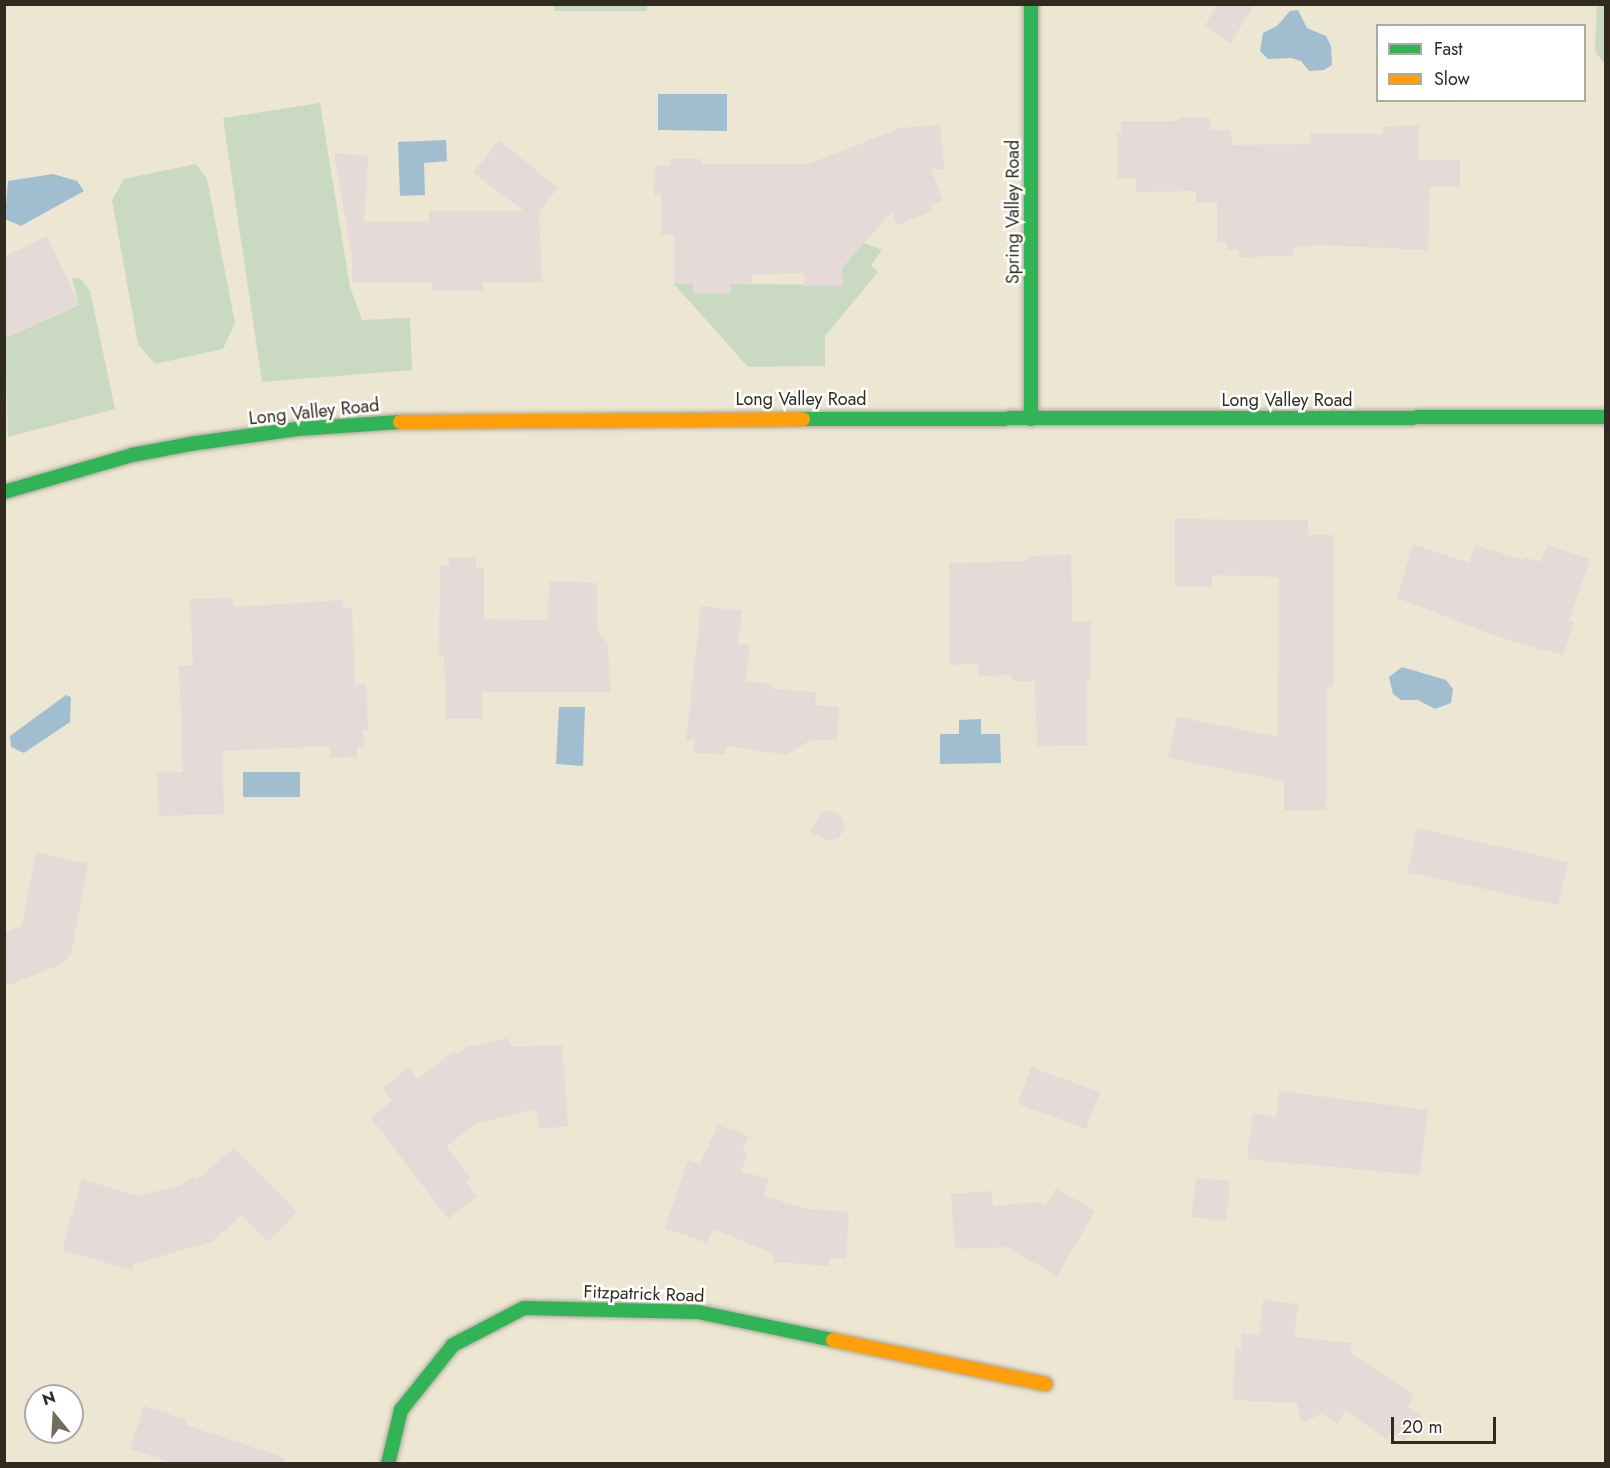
<!DOCTYPE html>
<html>
<head>
<meta charset="utf-8">
<style>
	body { margin:0 }
	#map { position:relative; width:1610px; height:1468px; overflow:hidden; background:#ede6d3; font-family:Jost,sans-serif }
	div>[style] { position:absolute }
	.green>* { inset:0; background:#cad9c2 }
	.water>* { inset:0; background:#a1bed0 }
	.building>* { inset:0; background:#e5dad8 }
	.roads { filter:drop-shadow(0 0 2px #aca698) drop-shadow(0 0 2px #aca698) }
	.fast>* { height:14px; margin:-7px; padding:0 7px; transform-origin:7px; border-radius:7px; background:#30b455 }
	.slow>* { height:14px; margin:-7px; padding:0 7px; transform-origin:7px; border-radius:7px; background:#ff9f0a }
	span { translate:-50% -50%; white-space:nowrap; text-align:center; line-height:1.15; -webkit-text-stroke:5px #fff; paint-order:stroke }
	.street-label { font-size:18px; color:#302b1e }
	.frame { position:absolute; inset:0; border:6px solid #302b1e; pointer-events:none }
	.legend { position:absolute; left:1376px; top:24px; width:210px; height:78px; box-sizing:border-box; background:#fff; border:2px solid #acaaa5; margin:0; padding:8px 10px; list-style:none; font-size:18px; color:#302b1e }
	.legend li { display:flex; align-items:center; gap:12px; height:30px }
	.legend b { width:30px; border:2px solid #acaaa5 }
	.north { position:absolute; left:24px; top:1384px; width:60px; height:60px; box-sizing:border-box; background:#fff; border:2px solid #acaaa5; border-radius:50%; rotate:342deg; font-size:16px; font-weight:700; line-height:24px; text-align:center; color:#302b1e }
	.north::after { content:''; display:block; margin:auto; width:21px; height:27px; background:#726c5d; clip-path:polygon(50% 0,100% 100%,50% 72%,0 100%) }
	.scale { position:absolute; left:1391px; top:1417px; width:105px; height:27px; box-sizing:border-box; border:3px solid #302b1e; border-top:0; padding-left:8px; font-size:18px; line-height:21px; white-space:nowrap; color:#302b1e; -webkit-text-stroke:4px #fff; paint-order:stroke }
</style>
</head>
<body>
<div id="map">
	<div class="green">
		<div style="clip-path:polygon(554px 5px,647px 5px,647px 11px,554px 11px)"></div>
		<div style="clip-path:polygon(1597px 5px,1605px 5px,1605px 65px,1595px 51px)"></div>
		<div style="clip-path:polygon(320px 103px,350px 287px,362px 320px,410px 318px,412px 370px,262px 382px,223px 118px)"></div>
		<div style="clip-path:polygon(196px 164px,207px 179px,235px 323px,223px 349px,155px 364px,138px 344px,112px 200px,124px 179px)"></div>
		<div style="clip-path:polygon(855px 235px,864px 243px,882px 250px,871px 265px,878px 272px,825px 336px,825px 366px,748px 367px,674px 284px,693px 283px,731px 293px,730px 284px,842px 285px,841px 251px)"></div>
		<div style="clip-path:polygon(72px 278px,81px 279px,90px 291px,115px 409px,8px 437px,5px 338px,79px 305px)"></div>
	</div>
	<div class="water">
		<div style="clip-path:polygon(1298px 10px,1307px 28px,1326px 36px,1331px 46px,1332px 65px,1324px 70px,1309px 71px,1301px 61px,1291px 58px,1268px 59px,1260px 51px,1263px 33px,1277px 26px,1290px 11px)"></div>
		<div style="clip-path:polygon(658px 94px,727px 94px,727px 131px,658px 130px)"></div>
		<div style="clip-path:polygon(446px 140px,447px 161px,424px 163px,425px 195px,400px 196px,398px 142px)"></div>
		<div style="clip-path:polygon(53px 174px,77px 181px,84px 191px,21px 226px,5px 219px,8px 181px)"></div>
		<div style="clip-path:polygon(1402px 667px,1446px 680px,1453px 689px,1451px 703px,1435px 709px,1418px 700px,1401px 700px,1393px 694px,1389px 677px)"></div>
		<div style="clip-path:polygon(66px 695px,71px 697px,70px 722px,24px 753px,11px 747px,10px 736px)"></div>
		<div style="clip-path:polygon(559px 707px,585px 707px,583px 766px,556px 764px)"></div>
		<div style="clip-path:polygon(981px 719px,981px 734px,1000px 734px,1001px 763px,940px 764px,940px 734px,959px 734px,959px 720px)"></div>
		<div style="clip-path:polygon(243px 772px,300px 772px,300px 797px,243px 797px)"></div>
	</div>
	<div class="building">
		<div style="clip-path:polygon(1218px 4px,1255px 4px,1230px 44px,1205px 25px)"></div>
		<div style="clip-path:polygon(1182px 117px,1210px 118px,1210px 130px,1231px 130px,1232px 145px,1311px 144px,1310px 133px,1383px 134px,1383px 127px,1419px 125px,1419px 160px,1460px 160px,1460px 187px,1430px 187px,1428px 250px,1319px 245px,1293px 248px,1293px 256px,1239px 257px,1239px 249px,1227px 250px,1227px 242px,1217px 242px,1217px 202px,1196px 202px,1196px 191px,1136px 192px,1136px 178px,1117px 178px,1117px 134px,1121px 133px,1121px 121px,1174px 121px)"></div>
		<div style="clip-path:polygon(940px 125px,944px 169px,931px 169px,943px 200px,930px 205px,933px 211px,897px 225px,892px 212px,842px 268px,843px 285px,805px 286px,804px 273px,751px 275px,752px 283px,730px 284px,731px 293px,693px 293px,693px 283px,674px 284px,674px 235px,661px 235px,661px 195px,654px 195px,655px 166px,670px 166px,670px 159px,702px 159px,702px 164px,808px 164px,900px 128px)"></div>
		<div style="clip-path:polygon(499px 140px,558px 188px,539px 211px,542px 282px,483px 282px,483px 291px,432px 291px,432px 282px,352px 282px,352px 256px,334px 153px,368px 156px,364px 222px,429px 221px,429px 211px,524px 211px,473px 173px)"></div>
		<div style="clip-path:polygon(47px 236px,79px 304px,4px 338px,4px 257px)"></div>
		<div style="clip-path:polygon(1175px 519px,1308px 520px,1308px 535px,1334px 535px,1334px 687px,1327px 687px,1326px 810px,1284px 810px,1284px 781px,1168px 758px,1177px 717px,1278px 737px,1279px 577px,1212px 575px,1212px 587px,1175px 587px)"></div>
		<div style="clip-path:polygon(1413px 544px,1469px 563px,1475px 545px,1523px 560px,1524px 557px,1541px 562px,1547px 545px,1590px 559px,1569px 621px,1574px 622px,1563px 655px,1510px 641px,1397px 598px)"></div>
		<div style="clip-path:polygon(1071px 555px,1072px 622px,1091px 621px,1091px 679px,1086px 679px,1087px 745px,1037px 746px,1035px 681px,1012px 681px,1011px 675px,978px 676px,978px 664px,950px 665px,949px 563px,1027px 561px,1027px 556px)"></div>
		<div style="clip-path:polygon(449px 557px,476px 557px,476px 568px,484px 567px,484px 619px,547px 620px,550px 581px,597px 583px,597px 628px,608px 644px,610px 692px,482px 692px,482px 719px,446px 719px,444px 655px,439px 655px,440px 566px,449px 566px)"></div>
		<div style="clip-path:polygon(233px 598px,233px 607px,343px 600px,343px 608px,352px 608px,355px 684px,366px 684px,368px 730px,363px 730px,364px 746px,357px 747px,357px 757px,330px 758px,330px 746px,222px 751px,224px 814px,159px 816px,157px 773px,183px 772px,179px 666px,193px 665px,190px 599px)"></div>
		<div style="clip-path:polygon(701px 606px,742px 611px,738px 644px,750px 645px,746px 681px,771px 684px,775px 689px,816px 692px,815px 705px,839px 707px,837px 741px,812px 739px,787px 755px,727px 746px,724px 754px,694px 753px,695px 738px,686px 741px)"></div>
		<div style="clip-path:polygon(830px 810px,841px 816px,845px 827px,839px 838px,828px 841px,810px 832px,820px 814px)"></div>
		<div style="clip-path:polygon(1417px 828px,1568px 862px,1558px 905px,1407px 872px)"></div>
		<div style="clip-path:polygon(36px 852px,88px 864px,71px 954px,64px 963px,4px 987px,4px 933px,22px 926px)"></div>
		<div style="clip-path:polygon(508px 1038px,512px 1047px,562px 1045px,568px 1126px,539px 1129px,537px 1109px,477px 1123px,446px 1146px,471px 1178px,466px 1182px,477px 1196px,448px 1219px,371px 1118px,392px 1101px,382px 1089px,409px 1067px,418px 1079px,454px 1051px,457px 1055px,467px 1047px)"></div>
		<div style="clip-path:polygon(1031px 1067px,1100px 1092px,1086px 1129px,1018px 1104px)"></div>
		<div style="clip-path:polygon(1279px 1091px,1428px 1110px,1420px 1175px,1247px 1159px,1253px 1113px,1276px 1117px)"></div>
		<div style="clip-path:polygon(718px 1125px,749px 1136px,742px 1152px,748px 1154px,741px 1171px,769px 1179px,764px 1196px,807px 1209px,849px 1212px,846px 1259px,830px 1258px,829px 1266px,774px 1262px,774px 1254px,713px 1229px,707px 1243px,665px 1228px,688px 1160px,700px 1164px)"></div>
		<div style="clip-path:polygon(234px 1148px,297px 1212px,268px 1242px,242px 1215px,213px 1241px,134px 1264px,132px 1270px,62px 1250px,82px 1179px,137px 1196px,182px 1185px,193px 1176px,196px 1180px)"></div>
		<div style="clip-path:polygon(1196px 1178px,1230px 1181px,1226px 1221px,1191px 1217px)"></div>
		<div style="clip-path:polygon(1056px 1188px,1095px 1211px,1057px 1276px,1007px 1247px,955px 1249px,951px 1194px,992px 1191px,993px 1206px,1039px 1202px,1045px 1207px)"></div>
		<div style="clip-path:polygon(1263px 1300px,1298px 1304px,1294px 1337px,1352px 1343px,1350px 1353px,1414px 1395px,1407px 1407px,1421px 1416px,1404px 1441px,1391px 1432px,1386px 1439px,1346px 1411px,1337px 1424px,1322px 1414px,1301px 1423px,1297px 1403px,1233px 1400px,1235px 1348px,1241px 1349px,1242px 1333px,1259px 1335px)"></div>
		<div style="clip-path:polygon(144px 1406px,186px 1420px,185px 1425px,285px 1458px,284px 1464px,175px 1464px,130px 1449px)"></div>
	</div>
	<div class="roads">
		<div class="fast">
			<div style="left:1031px;top:4px;width:415px;rotate:90deg"></div>
			<div style="left:803px;top:419px;width:803px;rotate:-0.14deg"></div>
			<div style="left:4px;top:492px;width:133px;rotate:-16.1deg"></div>
			<div style="left:132px;top:455px;width:59px;rotate:-10.7deg"></div>
			<div style="left:190px;top:444px;width:108px;rotate:-8deg"></div>
			<div style="left:297px;top:429px;width:103px;rotate:-3.9deg"></div>
			<div style="left:388px;top:1464px;width:56px;rotate:-76.5deg"></div>
			<div style="left:401px;top:1410px;width:83px;rotate:-51.3deg"></div>
			<div style="left:453px;top:1345px;width:80px;rotate:-27.5deg"></div>
			<div style="left:524px;top:1308px;width:174px;rotate:1.3deg"></div>
			<div style="left:698px;top:1312px;width:138px;rotate:11.7deg"></div>
		</div>
		<div class="slow">
			<div style="left:400px;top:422px;width:403px;rotate:-0.4deg"></div>
			<div style="left:833px;top:1340px;width:217px;rotate:11.7deg"></div>
		</div>
	</div>
	<div class="street-label">
		<span style="left:1013px;top:212px;rotate:-90deg">Spring Valley Road</span>
		<span style="left:801px;top:399px">Long Valley Road</span>
		<span style="left:1287px;top:400px">Long Valley Road</span>
		<span style="left:314px;top:412px;rotate:-6deg">Long Valley Road</span>
		<span style="left:644px;top:1294px;rotate:2deg">Fitzpatrick Road</span>
	</div>
	<div class="frame"></div>
	<ul class="legend">
	<li><b style="height:8px;background:#30b455"></b>Fast</li>
	<li><b style="height:8px;background:#ff9f0a"></b>Slow</li>
	</ul>
	<div class="north">N</div>
	<div class="scale">20 m</div>
</div>
</body>
</html>
